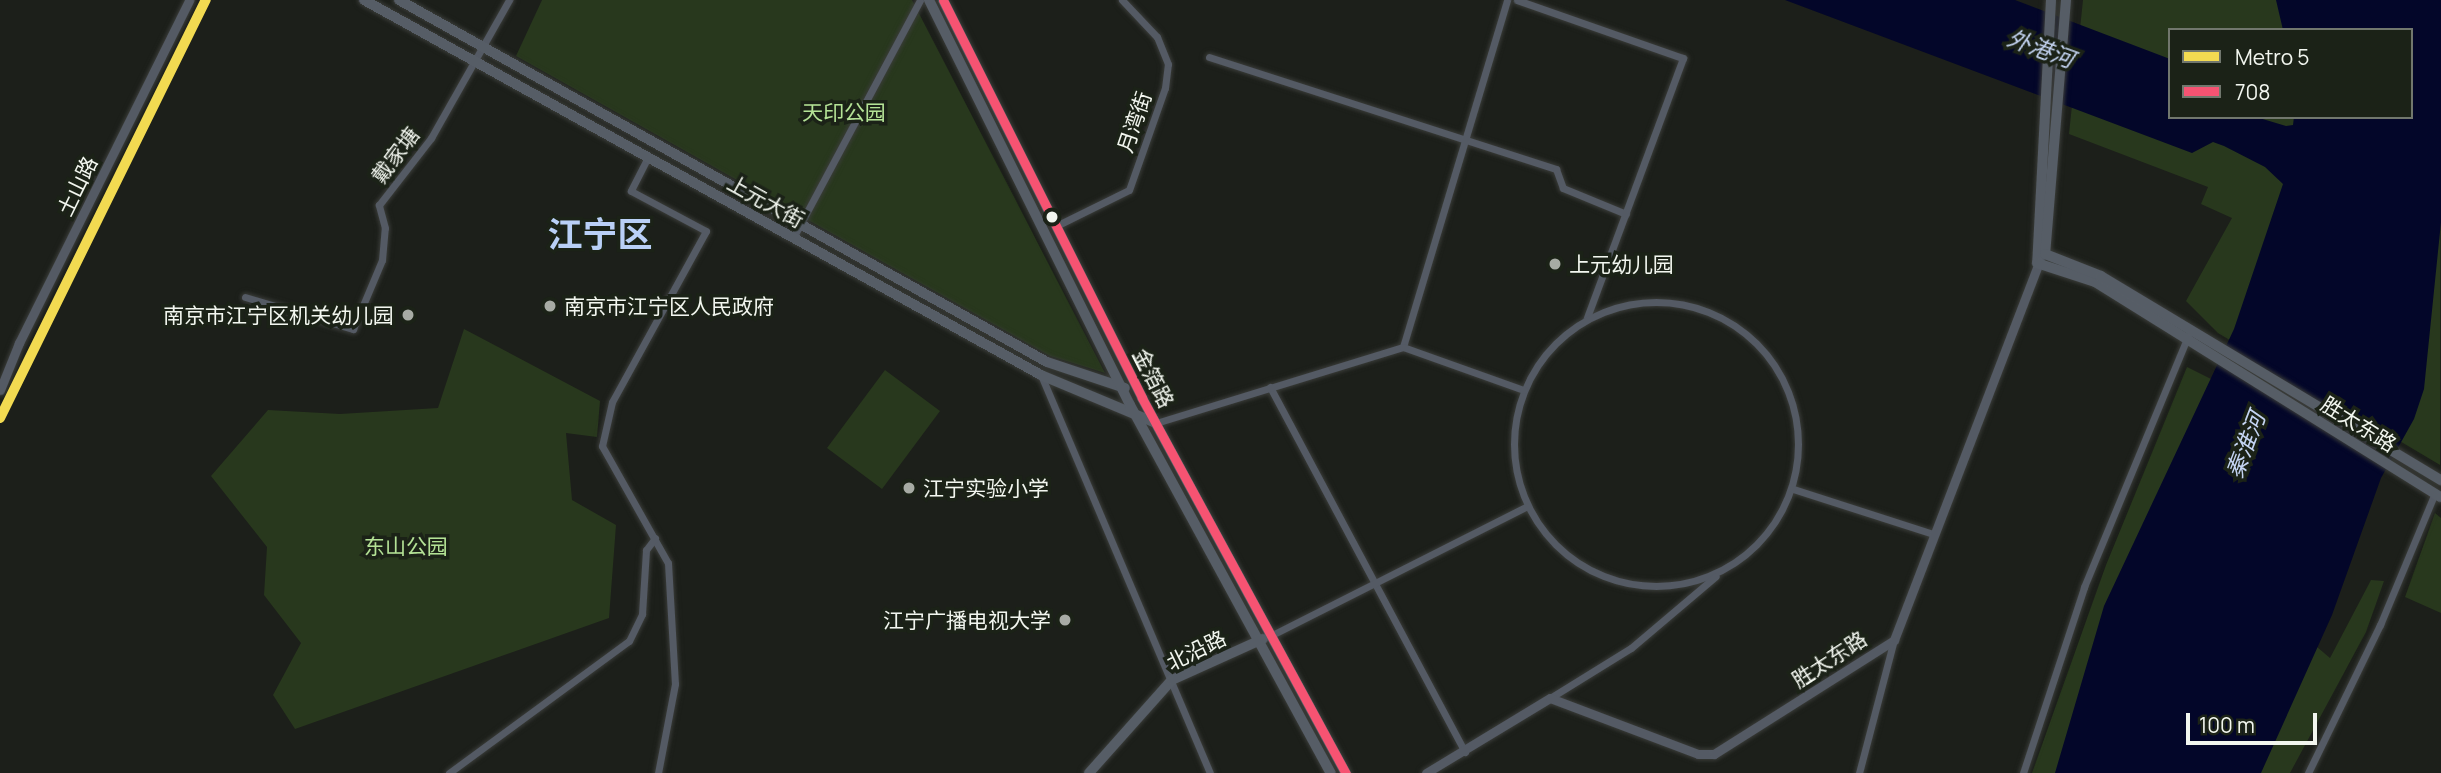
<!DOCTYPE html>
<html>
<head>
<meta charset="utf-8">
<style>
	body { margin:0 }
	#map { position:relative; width:2441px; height:773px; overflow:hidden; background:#1c1f1a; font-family:Manrope,"Noto Sans SC",sans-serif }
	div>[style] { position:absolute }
	.green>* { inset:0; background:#28381d }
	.water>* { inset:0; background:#030629 }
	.roads { filter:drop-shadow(0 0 2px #3a3c39) drop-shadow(0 0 2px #3a3c39) }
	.minor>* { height:7px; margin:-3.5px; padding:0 3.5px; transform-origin:3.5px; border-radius:3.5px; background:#545a64 }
	.minor>.ring { margin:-3.5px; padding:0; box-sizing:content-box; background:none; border:7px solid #545a64; border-radius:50% }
	.tertiary>* { height:9px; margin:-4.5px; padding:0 4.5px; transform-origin:4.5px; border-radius:4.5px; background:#545a64 }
	.secondary>* { height:10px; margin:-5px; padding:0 5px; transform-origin:5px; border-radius:5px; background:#565d66 }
	.bus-1>* { height:9px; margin:-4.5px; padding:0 4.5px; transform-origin:4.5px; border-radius:4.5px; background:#f65372 }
	.metro-1>* { height:10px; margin:-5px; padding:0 5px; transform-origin:5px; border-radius:5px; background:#f2da51 }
	.dots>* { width:19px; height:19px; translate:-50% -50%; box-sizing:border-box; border:4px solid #1b2217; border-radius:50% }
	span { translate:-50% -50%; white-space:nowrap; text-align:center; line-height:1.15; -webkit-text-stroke:7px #1b2217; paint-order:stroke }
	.park-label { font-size:21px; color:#b4e296 }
	.street-label { font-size:21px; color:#f2f6ef }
	.poi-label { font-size:21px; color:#f2f6ef }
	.left { translate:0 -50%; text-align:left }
	.right { translate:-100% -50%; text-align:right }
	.water-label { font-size:23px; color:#c5d5f3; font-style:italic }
	.town-label { font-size:35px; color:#b9cff6; font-weight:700 }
	.legend { position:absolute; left:2168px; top:28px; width:245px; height:91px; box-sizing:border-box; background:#1b2217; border:2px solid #71776d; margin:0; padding:9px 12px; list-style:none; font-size:21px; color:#f2f6ef }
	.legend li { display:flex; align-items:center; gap:14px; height:35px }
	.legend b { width:35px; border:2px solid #71776d }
	.scale { position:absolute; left:2186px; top:713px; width:131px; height:32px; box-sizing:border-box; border:4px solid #f2f6ef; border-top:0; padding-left:9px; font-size:21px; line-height:24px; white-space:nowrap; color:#f2f6ef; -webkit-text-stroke:5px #1b2217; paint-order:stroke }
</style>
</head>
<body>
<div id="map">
	<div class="green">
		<div style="clip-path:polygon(542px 0,912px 0,1105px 373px,1050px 356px,516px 56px)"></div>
		<div style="clip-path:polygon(evenodd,2083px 0,2441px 0,2440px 465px,2218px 333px,2186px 301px,2232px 218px,2201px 204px,2208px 187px,2069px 134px,2083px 0,2170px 30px,2411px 30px,2411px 117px,2170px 117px,2170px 30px)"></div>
		<div style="clip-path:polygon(464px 329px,600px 401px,597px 437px,566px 433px,572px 500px,616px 525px,609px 618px,295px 729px,273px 695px,301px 643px,264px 595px,267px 547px,211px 476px,268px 410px,340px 414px,438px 408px)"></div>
		<div style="clip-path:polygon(2187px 367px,2219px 383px,2163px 517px,2330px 658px,2371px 580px,2384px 581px,2366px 632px,2290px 773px,2032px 773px,2106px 565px)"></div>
		<div style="clip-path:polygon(885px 370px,940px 411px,882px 489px,827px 448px)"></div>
		<div style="clip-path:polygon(2435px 513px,2441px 518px,2441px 613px,2405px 597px)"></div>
	</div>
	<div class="water">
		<div style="clip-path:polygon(1785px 0,2015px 0,2170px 59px,2170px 117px,2256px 117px,2286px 126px,2293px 125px,2294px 117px,2411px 117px,2411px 30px,2283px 30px,2276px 0,2441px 0,2441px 222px,2424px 389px,2414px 419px,2381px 478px,2332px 615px,2261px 773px,2055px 773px,2104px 606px,2234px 329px,2283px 184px,2265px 167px,2224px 146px,2213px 142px,2192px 153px)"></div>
	</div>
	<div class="roads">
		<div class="minor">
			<div style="left:1517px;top:0;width:176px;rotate:19.3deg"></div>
			<div style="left:1683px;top:58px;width:277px;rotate:110.3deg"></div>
			<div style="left:1209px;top:57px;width:365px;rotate:17.9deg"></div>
			<div style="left:1556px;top:169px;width:20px;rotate:70deg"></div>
			<div style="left:1563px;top:188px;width:68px;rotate:22.4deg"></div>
			<div style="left:648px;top:157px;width:38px;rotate:117deg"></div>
			<div style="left:631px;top:191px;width:85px;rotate:28.1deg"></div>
			<div style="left:706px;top:231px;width:195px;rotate:118.8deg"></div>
			<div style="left:612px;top:402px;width:45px;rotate:102.8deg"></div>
			<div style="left:602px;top:446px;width:134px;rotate:60.6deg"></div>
			<div style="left:668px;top:563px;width:121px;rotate:86.7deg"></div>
			<div style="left:675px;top:684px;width:91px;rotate:100.8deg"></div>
			<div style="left:1056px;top:226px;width:81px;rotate:-26.3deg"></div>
			<div style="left:1129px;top:190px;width:108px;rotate:-70.6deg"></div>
			<div style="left:1165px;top:88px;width:24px;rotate:-83deg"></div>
			<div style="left:1168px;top:64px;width:29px;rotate:-112deg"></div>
			<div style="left:1157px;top:37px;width:51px;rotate:-133.4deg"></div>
			<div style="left:793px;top:238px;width:270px;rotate:-61.9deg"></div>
			<div style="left:245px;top:297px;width:113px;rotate:16.5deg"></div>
			<div style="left:353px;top:329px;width:75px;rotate:-67.2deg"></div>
			<div style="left:382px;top:260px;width:32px;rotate:-85deg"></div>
			<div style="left:385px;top:228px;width:24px;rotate:-105deg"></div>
			<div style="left:379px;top:205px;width:85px;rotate:-52.2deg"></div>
			<div style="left:431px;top:138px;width:159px;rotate:-60.5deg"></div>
			<div class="ring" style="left:1514px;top:302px;width:277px;height:277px"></div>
			<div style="left:1403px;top:347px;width:362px;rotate:-73.3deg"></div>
			<div style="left:1041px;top:375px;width:432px;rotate:67deg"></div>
			<div style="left:1270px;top:387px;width:414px;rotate:61.9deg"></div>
			<div style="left:1156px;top:423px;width:258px;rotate:-17.1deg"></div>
			<div style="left:1403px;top:347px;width:128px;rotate:19.6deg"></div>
			<div style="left:1793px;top:489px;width:147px;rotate:17.8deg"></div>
			<div style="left:1272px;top:635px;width:286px;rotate:-26.8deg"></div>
			<div style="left:1550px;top:698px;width:95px;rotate:-31.7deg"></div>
			<div style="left:1631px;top:648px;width:111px;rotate:-40.3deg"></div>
			<div style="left:449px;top:773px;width:223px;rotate:-36.3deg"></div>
			<div style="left:629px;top:641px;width:30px;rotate:-64deg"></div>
			<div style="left:642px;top:614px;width:64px;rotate:-86.4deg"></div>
			<div style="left:646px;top:550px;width:15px;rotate:-53deg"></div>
			<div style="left:1859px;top:773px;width:138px;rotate:-75.3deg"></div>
			<div style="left:2023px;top:773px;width:196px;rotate:-71.8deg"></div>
			<div style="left:2084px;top:587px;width:272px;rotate:-67.5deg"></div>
			<div style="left:2308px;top:773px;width:165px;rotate:-64.1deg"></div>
			<div style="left:2380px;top:625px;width:143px;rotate:-67.4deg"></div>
		</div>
		<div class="tertiary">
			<div style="left:0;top:390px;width:51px;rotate:-68deg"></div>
			<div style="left:19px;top:343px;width:383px;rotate:-63.6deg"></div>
			<div style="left:1426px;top:773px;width:145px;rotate:-31.2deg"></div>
			<div style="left:1550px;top:698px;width:158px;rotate:20.7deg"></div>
			<div style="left:1698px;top:754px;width:16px"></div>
			<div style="left:1714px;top:754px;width:213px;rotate:-32.3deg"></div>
			<div style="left:1894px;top:640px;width:407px;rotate:-69deg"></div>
		</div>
		<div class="secondary">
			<div style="left:364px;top:0;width:774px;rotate:28.98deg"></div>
			<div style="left:1041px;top:375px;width:125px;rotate:22.7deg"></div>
			<div style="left:399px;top:0;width:742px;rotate:29.19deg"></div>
			<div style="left:1047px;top:362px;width:82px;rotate:18.4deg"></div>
			<div style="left:929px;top:0;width:452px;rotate:63.6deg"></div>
			<div style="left:1130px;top:405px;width:419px;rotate:61.4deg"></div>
			<div style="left:943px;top:0;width:445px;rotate:63.4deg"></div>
			<div style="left:1142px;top:398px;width:427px;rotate:61.5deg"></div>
			<div style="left:2051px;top:0;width:263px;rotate:93deg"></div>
			<div style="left:2037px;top:263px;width:61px;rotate:18.1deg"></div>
			<div style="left:2095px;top:282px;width:407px;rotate:31.9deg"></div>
			<div style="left:2066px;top:0;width:255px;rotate:94.7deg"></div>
			<div style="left:2045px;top:254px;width:60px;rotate:21.4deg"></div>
			<div style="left:2101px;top:276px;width:397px;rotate:31deg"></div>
			<div style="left:1089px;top:773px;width:125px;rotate:-48.3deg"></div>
			<div style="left:1172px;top:680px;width:100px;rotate:-24.3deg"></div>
		</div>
	</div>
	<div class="bus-1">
		<div style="left:943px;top:0;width:445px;rotate:63.4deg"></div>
		<div style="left:1142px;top:398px;width:427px;rotate:61.5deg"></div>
	</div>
	<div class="metro-1">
		<div style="left:0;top:418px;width:466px;rotate:-63.8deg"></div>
	</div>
	<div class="dots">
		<div style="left:1052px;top:217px;background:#f2f6ef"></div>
		<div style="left:1555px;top:264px;background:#a7aba4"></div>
		<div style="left:550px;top:306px;background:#a7aba4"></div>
		<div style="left:408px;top:315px;background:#a7aba4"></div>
		<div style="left:909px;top:488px;background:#a7aba4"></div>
		<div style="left:1065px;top:620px;background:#a7aba4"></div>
	</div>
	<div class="park-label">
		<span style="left:844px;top:112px">天印公园</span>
		<span style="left:406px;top:546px">东山公园</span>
	</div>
	<div class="street-label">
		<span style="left:1134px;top:122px;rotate:-71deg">月湾街</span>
		<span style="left:395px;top:155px;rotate:-53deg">戴家塘</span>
		<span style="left:77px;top:186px;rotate:-64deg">土山路</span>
		<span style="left:766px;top:201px;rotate:29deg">上元大街</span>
		<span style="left:1154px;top:378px;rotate:63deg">金箔路</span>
		<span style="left:2359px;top:424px;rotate:32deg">胜太东路</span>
		<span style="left:1196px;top:650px;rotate:-26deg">北沿路</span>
		<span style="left:1829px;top:659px;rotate:-33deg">胜太东路</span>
	</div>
	<div class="poi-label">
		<span class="left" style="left:1569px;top:264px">上元幼儿园</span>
		<span class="left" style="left:564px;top:306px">南京市江宁区人民政府</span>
		<span class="right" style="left:394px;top:315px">南京市江宁区机关幼儿园</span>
		<span class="left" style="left:923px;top:488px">江宁实验小学</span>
		<span class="right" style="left:1051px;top:620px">江宁广播电视大学</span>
	</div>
	<div class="water-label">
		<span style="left:2041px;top:48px;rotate:20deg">外港河</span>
		<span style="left:2245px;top:445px;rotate:-69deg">秦淮河</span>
	</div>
	<div class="town-label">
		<span style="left:600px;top:234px">江宁区</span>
	</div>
	<ul class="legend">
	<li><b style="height:9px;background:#f2da51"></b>Metro 5</li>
	<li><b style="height:9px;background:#f65372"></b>708</li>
	</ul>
	<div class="scale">100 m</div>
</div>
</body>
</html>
